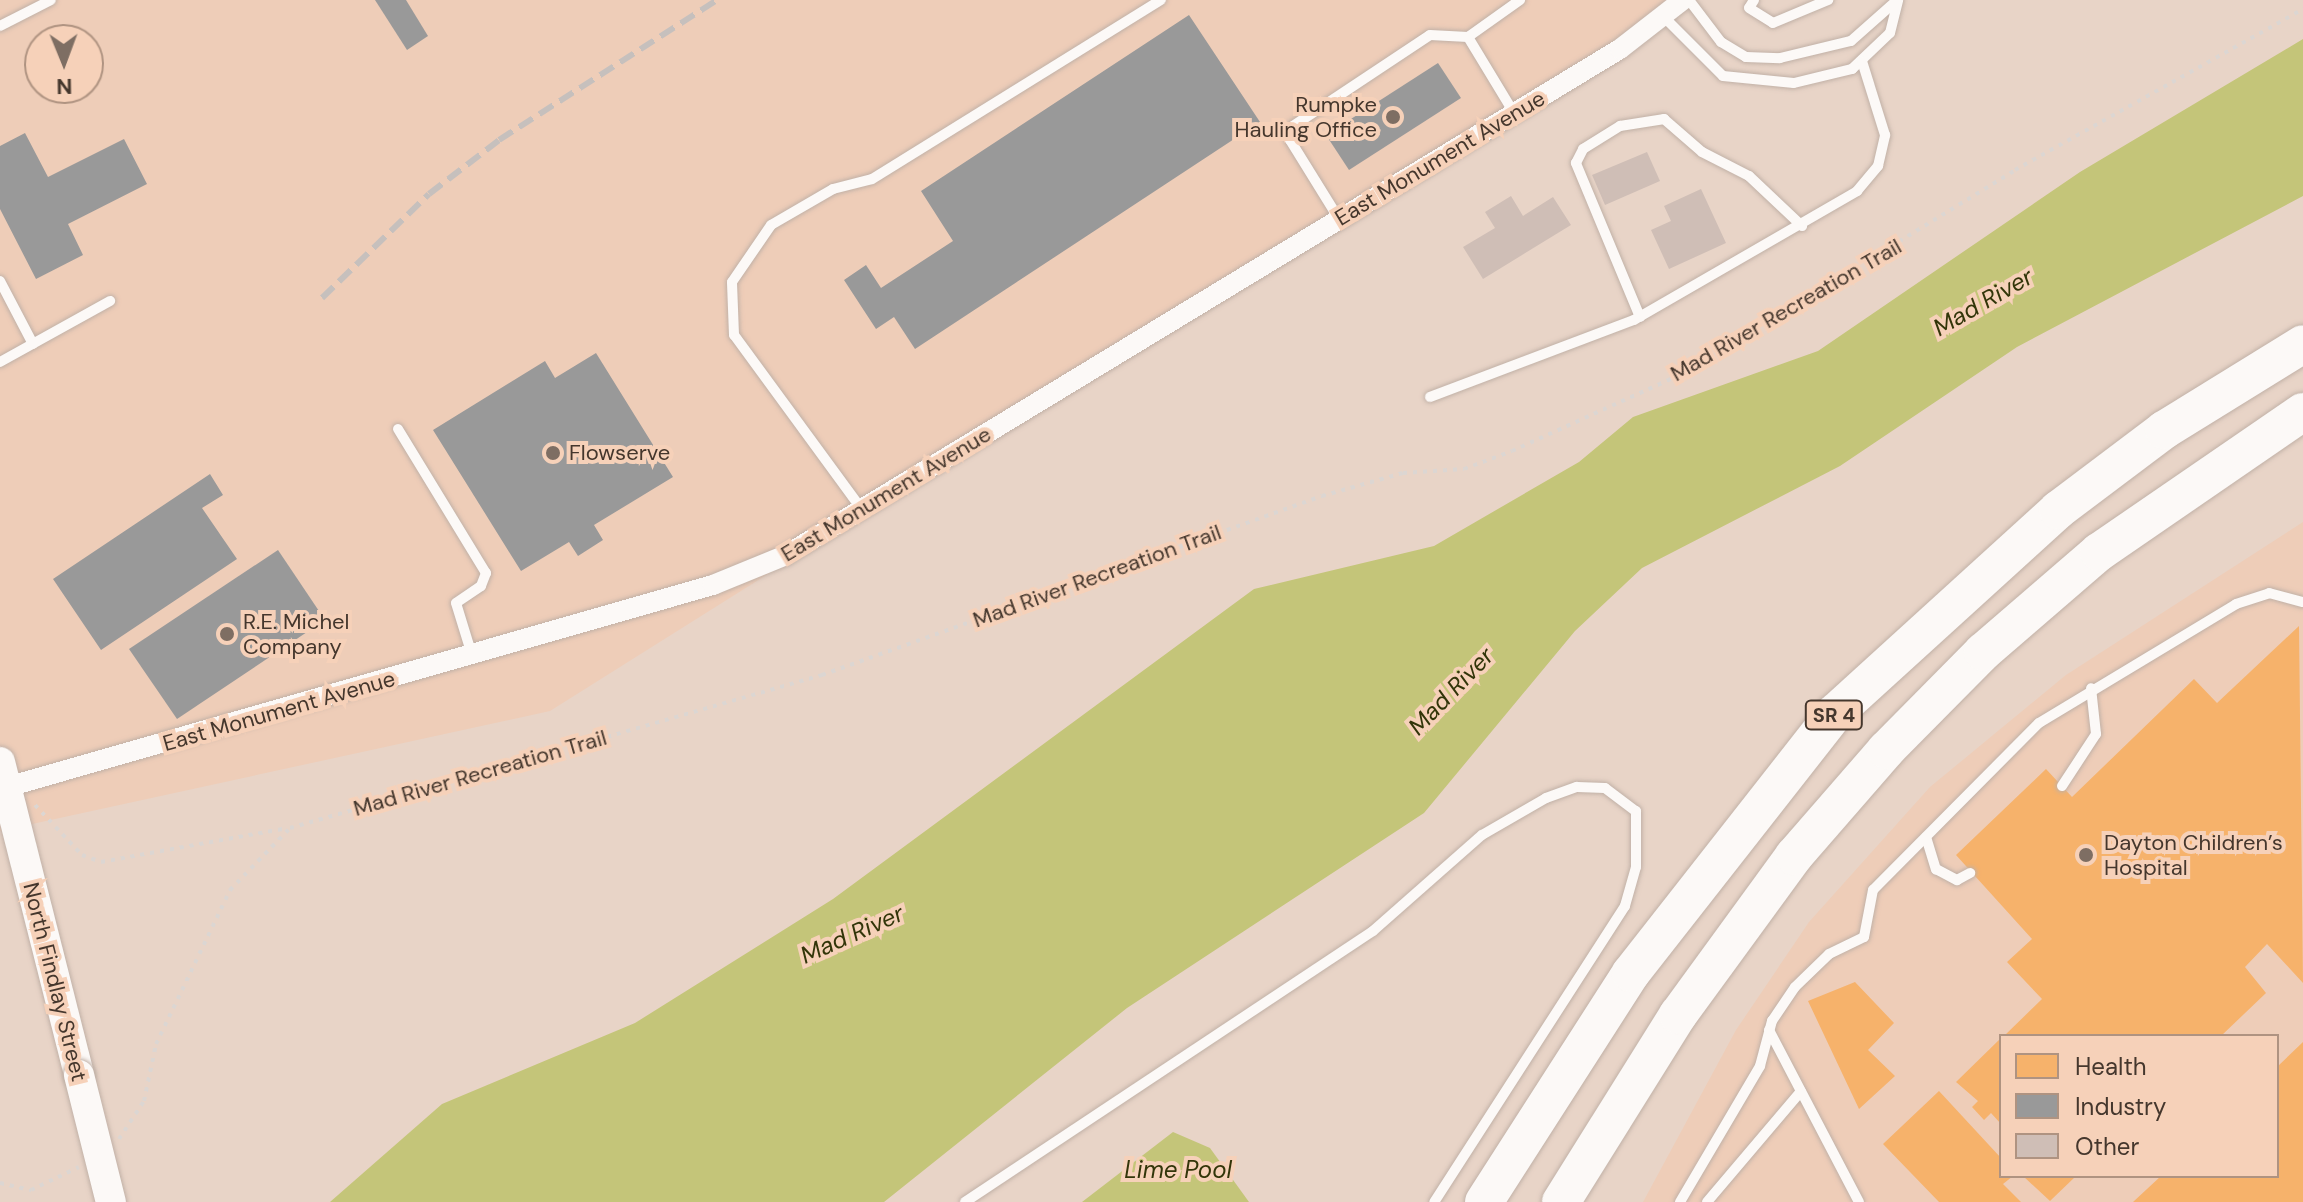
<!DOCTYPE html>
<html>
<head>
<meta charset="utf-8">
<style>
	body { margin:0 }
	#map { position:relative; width:2303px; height:1202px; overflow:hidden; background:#e8d4c7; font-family:"DM Sans",sans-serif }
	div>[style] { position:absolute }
	.built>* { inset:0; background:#eecdb8 }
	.water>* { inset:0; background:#c4c579 }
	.health>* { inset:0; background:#f6b26b }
	.industry>* { inset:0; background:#999 }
	.building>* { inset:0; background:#cfbeb6 }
	.path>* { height:4px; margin-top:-2px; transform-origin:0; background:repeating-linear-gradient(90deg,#dcd6d2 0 4px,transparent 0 10px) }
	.roads { filter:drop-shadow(0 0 2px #c1b1a7) drop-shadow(0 0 2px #c1b1a7) }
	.service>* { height:10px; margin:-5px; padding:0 5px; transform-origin:5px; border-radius:5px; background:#fcf9f7 }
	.minor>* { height:20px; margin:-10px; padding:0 10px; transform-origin:10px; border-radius:10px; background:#fcf9f7 }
	.secondary>* { height:30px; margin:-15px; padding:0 15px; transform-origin:15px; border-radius:15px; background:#fcf9f7 }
	.motorway>* { height:38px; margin:-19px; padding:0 19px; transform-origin:19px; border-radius:19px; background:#fcf9f7 }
	.rail>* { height:6px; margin-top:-3px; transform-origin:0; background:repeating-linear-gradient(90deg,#c6c0bd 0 16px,transparent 0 24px) }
	.bridges { filter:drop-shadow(0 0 2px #c1b1a7) drop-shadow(0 0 2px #c1b1a7) }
	.secondary-bridge>* { height:30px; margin:-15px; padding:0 15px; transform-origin:15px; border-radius:15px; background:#fcf9f7 }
	.dots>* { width:22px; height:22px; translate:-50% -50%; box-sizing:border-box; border:4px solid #f6d1b9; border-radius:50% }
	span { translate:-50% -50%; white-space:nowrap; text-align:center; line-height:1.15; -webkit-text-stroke:8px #f6d1b9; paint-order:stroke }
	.shield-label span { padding:2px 6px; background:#f6d1b9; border:2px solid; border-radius:6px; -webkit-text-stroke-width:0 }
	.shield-label { font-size:20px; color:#45372d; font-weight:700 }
	.poi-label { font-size:22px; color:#45372d }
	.right { translate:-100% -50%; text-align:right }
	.left { translate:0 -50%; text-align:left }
	.street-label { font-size:22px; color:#45372d }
	.water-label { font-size:24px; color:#323509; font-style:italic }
	.legend { position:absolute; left:1999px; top:1034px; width:280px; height:144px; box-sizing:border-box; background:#f6d1b9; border:2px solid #af9381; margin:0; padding:10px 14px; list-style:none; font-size:24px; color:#45372d }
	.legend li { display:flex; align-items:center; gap:16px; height:40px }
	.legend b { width:40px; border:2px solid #af9381 }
	.north { position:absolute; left:24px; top:24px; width:80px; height:80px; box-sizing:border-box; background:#f6d1b9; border:2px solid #af9381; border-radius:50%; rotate:179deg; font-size:22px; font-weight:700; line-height:32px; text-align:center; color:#45372d }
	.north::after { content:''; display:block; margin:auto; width:28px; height:36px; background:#7e6e63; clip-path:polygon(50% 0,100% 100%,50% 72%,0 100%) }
</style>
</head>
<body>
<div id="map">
	<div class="built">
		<div style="clip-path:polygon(evenodd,0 0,1681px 0,550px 711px,0 831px,0 0,40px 40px,88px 40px,88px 88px,40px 88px,40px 40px)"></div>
		<div style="clip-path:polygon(evenodd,2303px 522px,2303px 1202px,1643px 1202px,1736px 1030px,1809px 922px,1930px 787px,2066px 675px,2303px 522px,2001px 1036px,2277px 1036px,2277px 1176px,2001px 1176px,2001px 1036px)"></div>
	</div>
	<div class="water">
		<div style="clip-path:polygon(2303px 39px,2303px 196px,2017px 347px,1840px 466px,1642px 568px,1575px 631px,1424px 813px,1127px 1008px,884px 1202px,330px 1202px,442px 1104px,635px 1023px,833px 899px,1254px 589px,1434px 546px,1579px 462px,1633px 417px,1818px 351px,2080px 172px)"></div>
		<div style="clip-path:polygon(1173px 1132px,1210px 1148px,1249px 1202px,1082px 1202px)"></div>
	</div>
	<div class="health">
		<div style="clip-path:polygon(2299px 626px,2303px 983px,2267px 944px,2245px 967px,2266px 993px,2221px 1036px,2004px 1036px,2042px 999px,2007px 962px,2032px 939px,1956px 855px,2046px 769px,2072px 797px,2194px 679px,2217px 703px)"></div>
		<div style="clip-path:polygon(1855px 982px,1894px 1023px,1868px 1050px,1895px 1076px,1859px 1109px,1808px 1001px)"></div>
		<div style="clip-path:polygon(2001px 1038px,2001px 1124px,1991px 1113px,1984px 1120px,1972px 1107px,1978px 1101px,1956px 1082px)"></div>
		<div style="clip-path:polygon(2303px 1042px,2303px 1202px,2133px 1202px,2161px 1176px,2277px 1176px,2277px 1067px)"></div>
		<div style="clip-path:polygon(1939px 1091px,2001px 1158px,2001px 1176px,2013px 1176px,2003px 1184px,2021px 1202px,1939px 1202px,1883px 1144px)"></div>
		<div style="clip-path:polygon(2023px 1176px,2076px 1176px,2050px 1201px)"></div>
	</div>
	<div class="industry">
		<div style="clip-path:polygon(375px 0,406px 0,428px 36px,407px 50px)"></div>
		<div style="clip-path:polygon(1189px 15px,1260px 122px,915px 349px,894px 317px,876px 329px,844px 280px,866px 265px,881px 288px,953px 241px,921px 191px)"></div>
		<div style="clip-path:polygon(1438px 63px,1461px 98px,1349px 170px,1326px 135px)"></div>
		<div style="clip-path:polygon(25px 133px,48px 177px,124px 139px,147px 184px,68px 224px,83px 255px,36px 279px,0 209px,0 146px)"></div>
		<div style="clip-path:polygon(596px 353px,673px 477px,594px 525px,603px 540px,578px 556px,569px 542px,521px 571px,433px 430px,545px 361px,555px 378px)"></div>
		<div style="clip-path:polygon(210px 474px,223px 495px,202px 508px,237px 559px,101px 650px,53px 579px)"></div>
		<div style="clip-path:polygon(278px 550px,325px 620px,177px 719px,129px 649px)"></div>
	</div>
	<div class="building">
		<div style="clip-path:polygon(1647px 152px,1660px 181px,1605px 205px,1592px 175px)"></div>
		<div style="clip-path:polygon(1701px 189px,1726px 243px,1669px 269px,1651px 230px,1671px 221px,1664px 206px)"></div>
		<div style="clip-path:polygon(1511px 196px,1523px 216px,1553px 197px,1571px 225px,1483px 279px,1463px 247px,1495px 228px,1485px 212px)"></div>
	</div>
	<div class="path">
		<div style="left:35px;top:805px;width:69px;rotate:46.8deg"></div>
		<div style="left:82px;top:855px;width:20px;rotate:20deg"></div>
		<div style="left:101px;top:862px;width:190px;rotate:-10.3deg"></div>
		<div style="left:119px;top:1139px;width:45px;rotate:-56.7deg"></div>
		<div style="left:144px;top:1101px;width:58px;rotate:-78.1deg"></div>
		<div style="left:156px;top:1044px;width:171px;rotate:-64.3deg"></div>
		<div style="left:230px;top:890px;width:86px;rotate:-45.9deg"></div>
		<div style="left:290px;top:828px;width:554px;rotate:-16.04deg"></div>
		<div style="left:822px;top:675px;width:531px;rotate:-19.7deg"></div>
		<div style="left:1322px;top:496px;width:84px;rotate:-15.9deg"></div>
		<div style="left:1403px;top:473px;width:61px;rotate:-3.8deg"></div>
		<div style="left:1464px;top:469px;width:51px;rotate:-20.6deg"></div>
		<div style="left:1512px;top:451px;width:191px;rotate:-24.4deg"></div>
		<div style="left:1686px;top:372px;width:386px;rotate:-31.5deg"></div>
		<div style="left:2015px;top:170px;width:330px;rotate:-29.2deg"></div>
		<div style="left:0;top:1183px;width:32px;rotate:13deg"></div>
		<div style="left:31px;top:1190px;width:53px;rotate:-25.6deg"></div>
	</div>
	<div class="roads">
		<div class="service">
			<div style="left:1689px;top:0;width:53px;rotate:52.7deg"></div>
			<div style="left:1721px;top:42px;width:29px;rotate:31deg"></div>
			<div style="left:1746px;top:57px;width:34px;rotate:2deg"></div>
			<div style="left:1780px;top:58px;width:73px;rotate:-13.5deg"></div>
			<div style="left:1851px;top:41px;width:60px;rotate:-41.6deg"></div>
			<div style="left:1754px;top:0;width:9px;rotate:122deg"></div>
			<div style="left:1749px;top:8px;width:28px;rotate:32deg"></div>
			<div style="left:1773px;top:23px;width:60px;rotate:-22.7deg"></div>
			<div style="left:1664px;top:17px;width:83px;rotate:45deg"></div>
			<div style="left:1723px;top:76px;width:71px;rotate:5.6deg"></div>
			<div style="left:1794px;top:83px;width:60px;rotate:-13.6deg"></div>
			<div style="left:1852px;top:69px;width:52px;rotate:-43.5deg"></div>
			<div style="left:1890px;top:33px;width:34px;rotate:-76deg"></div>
			<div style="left:0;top:26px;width:57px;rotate:-27deg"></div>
			<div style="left:1514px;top:113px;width:89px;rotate:-121.2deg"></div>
			<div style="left:1468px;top:37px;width:64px;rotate:-35.4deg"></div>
			<div style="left:1339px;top:219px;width:93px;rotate:-121.8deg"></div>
			<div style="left:1290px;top:140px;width:14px;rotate:-78deg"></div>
			<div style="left:1293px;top:126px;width:164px;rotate:-33.6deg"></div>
			<div style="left:1430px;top:35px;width:38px;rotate:3deg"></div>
			<div style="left:0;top:281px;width:71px;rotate:62.4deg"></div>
			<div style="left:1640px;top:317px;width:167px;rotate:-112.6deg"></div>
			<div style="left:1576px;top:163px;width:16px;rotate:-63deg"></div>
			<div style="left:1583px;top:149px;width:44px;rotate:-31.9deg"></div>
			<div style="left:1620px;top:126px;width:45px;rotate:-9deg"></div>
			<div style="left:1664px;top:119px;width:50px;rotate:41deg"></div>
			<div style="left:1702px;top:152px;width:53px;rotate:27.1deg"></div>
			<div style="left:1749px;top:176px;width:73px;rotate:43.3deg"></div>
			<div style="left:0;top:362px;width:126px;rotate:-29deg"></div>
			<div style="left:1430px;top:397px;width:218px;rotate:-20.7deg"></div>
			<div style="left:1634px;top:320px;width:258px;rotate:-30deg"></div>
			<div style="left:1857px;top:191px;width:33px;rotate:-50deg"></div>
			<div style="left:1878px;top:166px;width:32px;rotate:-77deg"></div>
			<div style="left:1885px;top:135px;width:77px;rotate:-107.3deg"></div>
			<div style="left:398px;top:429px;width:169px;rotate:58.6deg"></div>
			<div style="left:486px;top:573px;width:14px;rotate:111deg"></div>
			<div style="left:481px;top:586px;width:30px;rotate:146deg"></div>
			<div style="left:456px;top:603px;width:54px;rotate:72.9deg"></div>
			<div style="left:863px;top:511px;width:218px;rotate:-126.2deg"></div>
			<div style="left:734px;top:335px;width:53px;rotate:-92.2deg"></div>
			<div style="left:732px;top:282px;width:69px;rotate:-55.6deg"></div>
			<div style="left:771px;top:225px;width:72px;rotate:-30.1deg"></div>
			<div style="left:833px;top:189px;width:40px;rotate:-14.4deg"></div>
			<div style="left:872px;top:179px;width:340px;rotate:-31.8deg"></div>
			<div style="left:2062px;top:786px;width:62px;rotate:-56.8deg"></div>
			<div style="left:2096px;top:734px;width:46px;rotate:-96.2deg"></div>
			<div style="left:1926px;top:837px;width:34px;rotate:73deg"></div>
			<div style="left:1936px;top:869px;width:24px;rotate:28deg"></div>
			<div style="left:1957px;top:880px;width:15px;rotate:-28deg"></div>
			<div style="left:1769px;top:1030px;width:194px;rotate:62.4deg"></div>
			<div style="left:965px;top:1202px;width:490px;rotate:-33.6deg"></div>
			<div style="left:1373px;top:931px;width:145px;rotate:-41.4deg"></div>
			<div style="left:1482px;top:835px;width:74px;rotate:-30deg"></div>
			<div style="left:1546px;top:798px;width:33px;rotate:-20deg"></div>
			<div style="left:1577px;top:787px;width:28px;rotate:2deg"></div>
			<div style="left:1605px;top:788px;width:39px;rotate:37deg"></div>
			<div style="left:1636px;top:811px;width:56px;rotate:90deg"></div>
			<div style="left:1636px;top:867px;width:41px;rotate:105.8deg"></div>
			<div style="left:1625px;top:906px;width:352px;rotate:122.8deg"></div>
			<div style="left:1680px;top:1202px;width:158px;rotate:-59.5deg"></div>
			<div style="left:1760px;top:1066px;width:47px;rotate:-75.1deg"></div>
			<div style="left:1772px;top:1021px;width:41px;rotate:-55.9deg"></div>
			<div style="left:1795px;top:987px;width:47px;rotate:-44.1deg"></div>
			<div style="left:1829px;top:954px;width:39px;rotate:-26deg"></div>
			<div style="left:1864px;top:937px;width:48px;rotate:-79.2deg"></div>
			<div style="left:1873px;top:890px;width:235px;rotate:-45.2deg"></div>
			<div style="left:2039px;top:723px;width:230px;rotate:-31.1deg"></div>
			<div style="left:2236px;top:604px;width:35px;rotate:-18deg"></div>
			<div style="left:2269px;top:593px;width:35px;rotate:15deg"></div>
			<div style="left:1707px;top:1202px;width:145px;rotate:-49.7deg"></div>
		</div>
		<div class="minor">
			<div style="left:0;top:789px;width:742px;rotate:-15.97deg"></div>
			<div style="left:713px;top:585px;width:79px;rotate:-22.3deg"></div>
			<div style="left:786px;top:555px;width:975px;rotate:-31.25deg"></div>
			<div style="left:1620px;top:49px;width:80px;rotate:-37.9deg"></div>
		</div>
		<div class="secondary">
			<div style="left:0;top:762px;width:323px;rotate:75.8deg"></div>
		</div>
		<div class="motorway">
			<div style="left:1484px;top:1202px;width:272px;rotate:-57.3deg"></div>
			<div style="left:1631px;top:973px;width:330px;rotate:-51.9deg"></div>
			<div style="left:1835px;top:713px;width:302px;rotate:-42.3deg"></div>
			<div style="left:2058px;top:510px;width:133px;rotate:-37deg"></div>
			<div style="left:2164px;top:430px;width:163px;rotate:-31.7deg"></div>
			<div style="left:1561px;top:1202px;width:221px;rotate:-58deg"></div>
			<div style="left:1678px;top:1015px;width:197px;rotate:-53.9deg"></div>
			<div style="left:1794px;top:856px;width:140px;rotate:-49deg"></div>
			<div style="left:1886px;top:750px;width:138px;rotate:-45.3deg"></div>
			<div style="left:1983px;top:652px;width:153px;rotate:-40.8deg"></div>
			<div style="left:2099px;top:552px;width:247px;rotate:-34.5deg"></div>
		</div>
	</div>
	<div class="rail">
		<div style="left:322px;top:298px;width:149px;rotate:-44.2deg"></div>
		<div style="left:429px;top:194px;width:88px;rotate:-37.6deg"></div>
		<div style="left:499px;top:140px;width:259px;rotate:-32.7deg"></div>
	</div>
	<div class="bridges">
		<div class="secondary-bridge">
			<div style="left:79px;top:1075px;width:131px;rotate:75.9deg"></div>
		</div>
	</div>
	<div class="dots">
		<div style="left:1393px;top:117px;background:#7e6e63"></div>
		<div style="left:553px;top:453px;background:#7e6e63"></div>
		<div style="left:227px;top:634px;background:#7e6e63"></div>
		<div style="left:2086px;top:855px;background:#7e6e63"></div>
	</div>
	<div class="shield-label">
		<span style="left:1834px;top:715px">SR 4</span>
	</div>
	<div class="poi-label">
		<span class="right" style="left:1377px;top:117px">Rumpke<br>Hauling Office</span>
		<span class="left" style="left:569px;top:453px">Flowserve</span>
		<span class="left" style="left:243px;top:634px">R.E. Michel<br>Company</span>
		<span class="left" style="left:2104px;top:855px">Dayton Children’s<br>Hospital</span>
	</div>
	<div class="street-label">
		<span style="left:1440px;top:158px;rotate:-31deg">East Monument Avenue</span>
		<span style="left:1786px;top:310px;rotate:-30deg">Mad River Recreation Trail</span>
		<span style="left:886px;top:494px;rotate:-31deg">East Monument Avenue</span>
		<span style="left:1097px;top:576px;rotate:-20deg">Mad River Recreation Trail</span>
		<span style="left:279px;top:711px;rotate:-16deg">East Monument Avenue</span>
		<span style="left:480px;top:773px;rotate:-16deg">Mad River Recreation Trail</span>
		<span style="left:55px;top:982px;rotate:76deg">North Findlay Street</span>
	</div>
	<div class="water-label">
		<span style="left:1983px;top:302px;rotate:-30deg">Mad River</span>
		<span style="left:1451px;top:691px;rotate:-46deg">Mad River</span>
		<span style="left:852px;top:934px;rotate:-24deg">Mad River</span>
		<span style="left:1178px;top:1170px">Lime Pool</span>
	</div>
	<ul class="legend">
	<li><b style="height:22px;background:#f6b26b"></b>Health</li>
	<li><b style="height:22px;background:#999"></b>Industry</li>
	<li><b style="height:22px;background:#cfbeb6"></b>Other</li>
	</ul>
	<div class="north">N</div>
</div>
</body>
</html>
